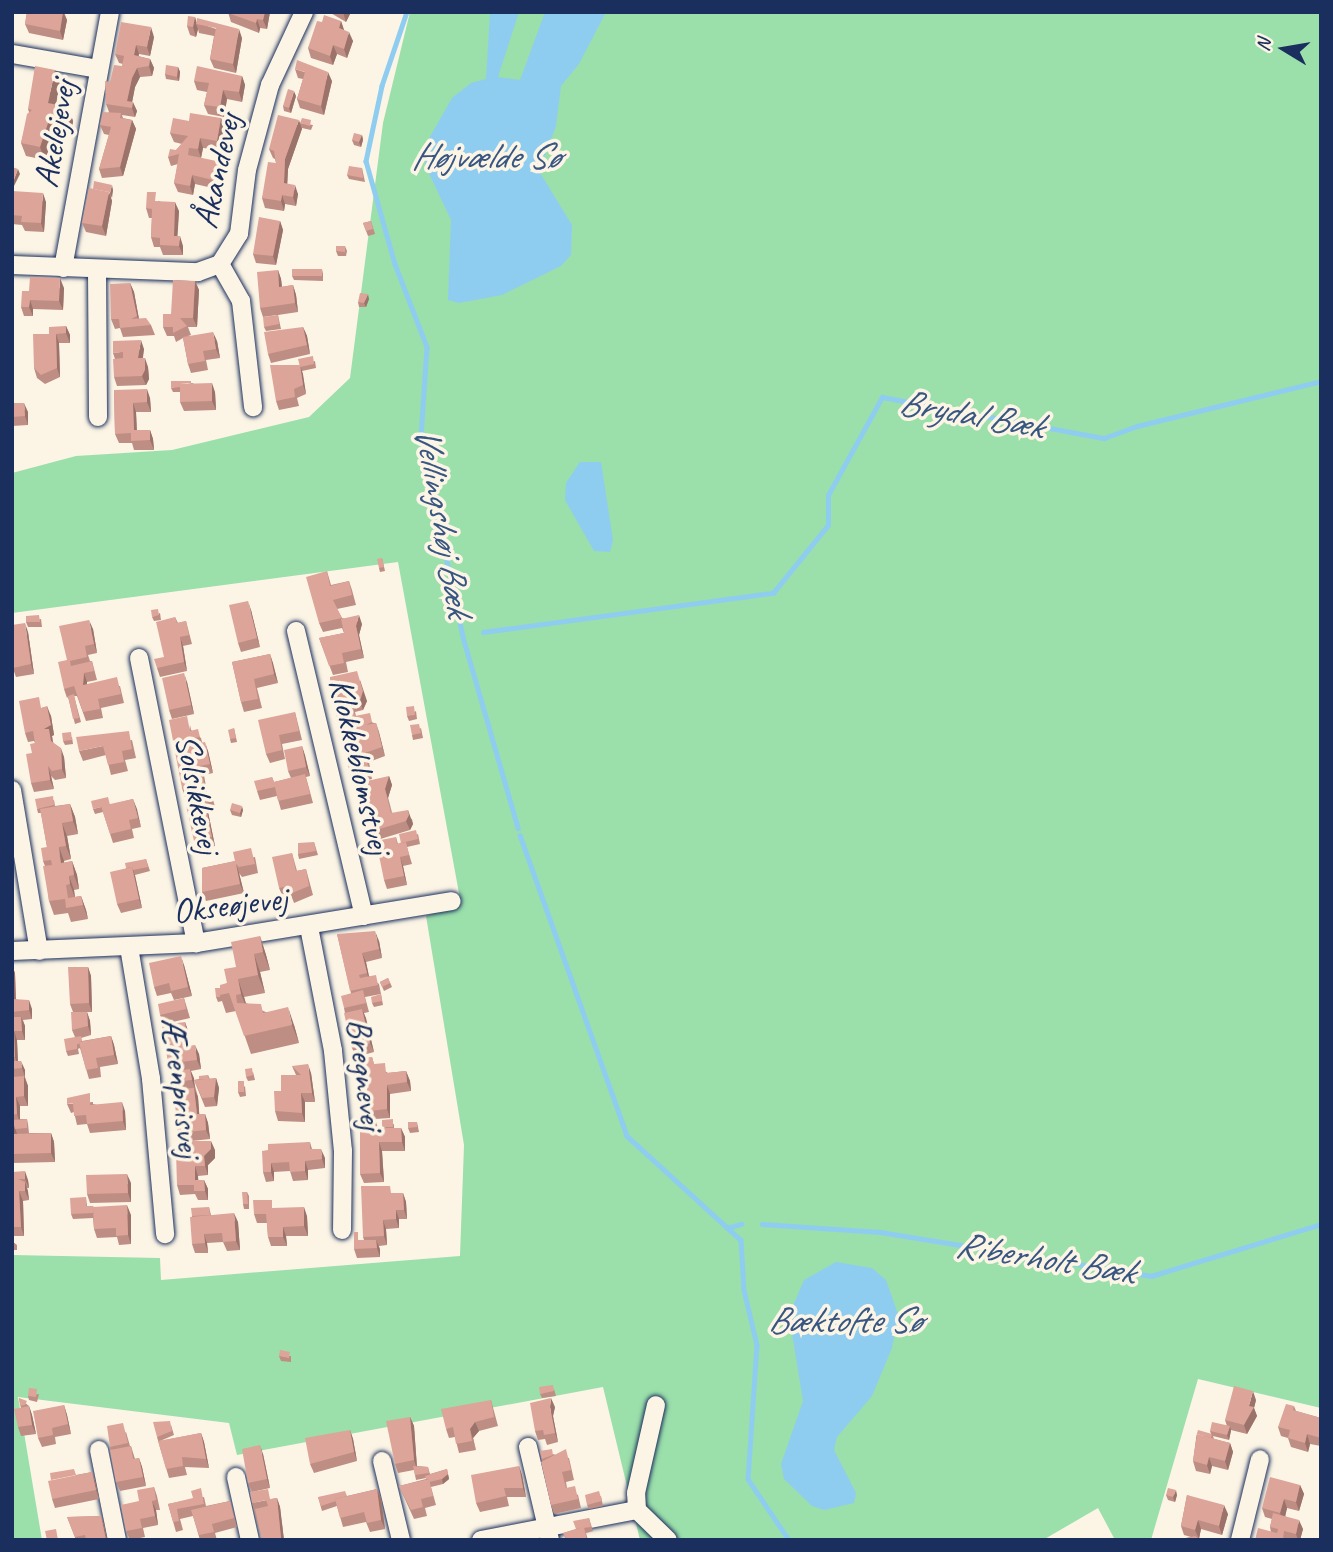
<!DOCTYPE html>
<html>
<head>
<meta charset="utf-8">
<style>
	body { margin:0 }
	#map { position:relative; width:1333px; height:1552px; overflow:hidden; background:#fcf5e5; font-family:Caveat,sans-serif }
	div>[style] { position:absolute }
	.green>* { inset:0; background:#9bdfab }
	.water>* { inset:0; background:#8fcdf0 }
	.stream>* { height:4.5px; margin:-2.25px; padding:0 2.25px; transform-origin:2.25px; border-radius:2.25px; background:#8fcdf0 }
	.roads { filter:drop-shadow(0 0 2px #1b2f5e) drop-shadow(0 0 2px #1b2f5e) }
	.minor>* { height:18px; margin:-9px; padding:0 9px; transform-origin:9px; border-radius:9px; background:#fcf5e5 }
	.wall>* { inset:0; background:#be8d84 }
	.shaded-wall>* { inset:0; background:#9b736b }
	.building>* { inset:0; background:#dda499 }
	span { translate:-50% -50%; white-space:nowrap; text-align:center; line-height:1.15; -webkit-text-stroke:7px #fcf5e5; paint-order:stroke }
	.street-label { font-size:35px; color:#1b2f5e }
	.water-label { font-size:37px; color:#385682; font-style:italic }
	.frame { position:absolute; inset:0; border:14px solid #1b2f5e; pointer-events:none }
	.north { position:absolute; left:1249px; top:14px; width:70px; height:70px; -webkit-text-stroke:5px #fcf5e5; paint-order:stroke; rotate:281deg; font-size:19px; font-weight:700; line-height:28px; text-align:center; color:#1b2f5e }
	.north::after { content:''; display:block; margin:auto; width:24px; height:32px; background:#1b2f5e; clip-path:polygon(50% 0,100% 100%,50% 72%,0 100%) }
</style>
</head>
<body>
<div id="map">
	<div class="green">
		<div style="clip-path:polygon(410px 12px,1321px 12px,1321px 1408px,1198px 1379px,1151px 1540px,1115px 1540px,1098px 1508px,1043px 1540px,640px 1540px,603px 1387px,237px 1455px,229px 1423px,18px 1397px,42px 1540px,12px 1540px,12px 1255px,160px 1258px,161px 1280px,460px 1256px,464px 1145px,426px 916px,461px 904px,398px 562px,12px 613px,12px 473px,76px 456px,172px 450px,309px 417px,350px 378px,383px 123px)"></div>
	</div>
	<div class="water">
		<div style="clip-path:polygon(490px 12px,519px 12px,498px 77px,520px 80px,545px 12px,606px 12px,579px 64px,561px 86px,556px 126px,539px 171px,572px 225px,571px 255px,561px 266px,502px 295px,459px 303px,448px 300px,451px 220px,425px 165px,427px 142px,452px 98px,471px 83px,486px 79px)"></div>
		<div style="clip-path:polygon(580px 462px,601px 462px,613px 540px,610px 552px,594px 551px,565px 500px,566px 483px)"></div>
		<div style="clip-path:polygon(836px 1262px,872px 1268px,886px 1280px,898px 1314px,892px 1348px,872px 1396px,837px 1437px,834px 1450px,856px 1493px,854px 1503px,824px 1510px,812px 1506px,784px 1479px,781px 1464px,803px 1401px,789px 1315px,804px 1280px)"></div>
	</div>
	<div class="stream">
		<div style="left:407px;top:12px;width:78px;rotate:108.7deg"></div>
		<div style="left:382px;top:86px;width:77px;rotate:102deg"></div>
		<div style="left:366px;top:161px;width:107px;rotate:74.3deg"></div>
		<div style="left:395px;top:264px;width:89px;rotate:68.9deg"></div>
		<div style="left:427px;top:347px;width:90px;rotate:93.8deg"></div>
		<div style="left:421px;top:437px;width:204px;rotate:78.1deg"></div>
		<div style="left:463px;top:637px;width:199px;rotate:73.9deg"></div>
		<div style="left:483px;top:632px;width:293px;rotate:-7.7deg"></div>
		<div style="left:773px;top:593px;width:87px;rotate:-51deg"></div>
		<div style="left:828px;top:525px;width:30px;rotate:-90deg"></div>
		<div style="left:828px;top:495px;width:112px;rotate:-61.1deg"></div>
		<div style="left:882px;top:397px;width:226px;rotate:10.5deg"></div>
		<div style="left:1104px;top:438px;width:35px;rotate:-20deg"></div>
		<div style="left:1137px;top:426px;width:189px;rotate:-13.7deg"></div>
		<div style="left:520px;top:835px;width:319px;rotate:70.4deg"></div>
		<div style="left:627px;top:1136px;width:154px;rotate:42.4deg"></div>
		<div style="left:741px;top:1240px;width:50px;rotate:86.6deg"></div>
		<div style="left:744px;top:1290px;width:57px;rotate:76.7deg"></div>
		<div style="left:757px;top:1345px;width:134px;rotate:93.8deg"></div>
		<div style="left:748px;top:1479px;width:73px;rotate:56.1deg"></div>
		<div style="left:762px;top:1224px;width:118px;rotate:3.9deg"></div>
		<div style="left:880px;top:1232px;width:275px;rotate:9.2deg"></div>
		<div style="left:1151px;top:1276px;width:178px;rotate:-17deg"></div>
		<div style="left:727px;top:1228px;width:15px;rotate:-16deg"></div>
	</div>
	<div class="roads">
		<div class="minor">
			<div style="left:12px;top:54px;width:88px;rotate:9.8deg"></div>
			<div style="left:220px;top:264px;width:43px;rotate:60.4deg"></div>
			<div style="left:241px;top:301px;width:107px;rotate:83.5deg"></div>
			<div style="left:12px;top:265px;width:186px;rotate:2.2deg"></div>
			<div style="left:198px;top:272px;width:23px;rotate:-20deg"></div>
			<div style="left:220px;top:264px;width:36px;rotate:-58deg"></div>
			<div style="left:239px;top:234px;width:64px;rotate:-82.9deg"></div>
			<div style="left:247px;top:170px;width:88px;rotate:-74.9deg"></div>
			<div style="left:270px;top:85px;width:81px;rotate:-65deg"></div>
			<div style="left:63px;top:268px;width:260px;rotate:-79.6deg"></div>
			<div style="left:97px;top:270px;width:147px;rotate:89.6deg"></div>
			<div style="left:296px;top:631px;width:293px;rotate:76.6deg"></div>
			<div style="left:139px;top:658px;width:291px;rotate:78.7deg"></div>
			<div style="left:12px;top:790px;width:163px;rotate:80.5deg"></div>
			<div style="left:309px;top:927px;width:126px;rotate:79deg"></div>
			<div style="left:333px;top:1051px;width:100px;rotate:84.3deg"></div>
			<div style="left:343px;top:1151px;width:79px;rotate:90.7deg"></div>
			<div style="left:129px;top:947px;width:134px;rotate:80.5deg"></div>
			<div style="left:151px;top:1079px;width:156px;rotate:84.8deg"></div>
			<div style="left:12px;top:951px;width:184px;rotate:-2.5deg"></div>
			<div style="left:196px;top:943px;width:259px;rotate:-9.3deg"></div>
			<div style="left:528px;top:1447px;width:96px;rotate:76.7deg"></div>
			<div style="left:99px;top:1450px;width:92px;rotate:78.7deg"></div>
			<div style="left:382px;top:1461px;width:81px;rotate:76.5deg"></div>
			<div style="left:236px;top:1477px;width:65px;rotate:77.5deg"></div>
			<div style="left:637px;top:1510px;width:17px;rotate:-93deg"></div>
			<div style="left:636px;top:1493px;width:90px;rotate:-77.2deg"></div>
			<div style="left:481px;top:1540px;width:159px;rotate:-10.9deg"></div>
			<div style="left:637px;top:1510px;width:43px;rotate:44.1deg"></div>
			<div style="left:1240px;top:1540px;width:83px;rotate:-76.1deg"></div>
		</div>
	</div>
	<div class="wall">
		<div style="clip-path:polygon(27px 12px,64px 12px,67px 20px,63px 40px,29px 33px,25px 24px)"></div>
		<div style="clip-path:polygon(228px 12px,270px 12px,267px 29px,260px 28px,259px 33px,231px 22px)"></div>
		<div style="clip-path:polygon(329px 12px,351px 12px,346px 22px)"></div>
		<div style="clip-path:polygon(195px 17px,196px 22px,242px 38px,236px 73px,214px 68px,210px 59px,214px 36px,199px 33px,198px 29px,196px 37px,190px 35px,187px 26px)"></div>
		<div style="clip-path:polygon(341px 21px,344px 30px,353px 41px,347px 58px,337px 54px,333px 65px,311px 58px,308px 48px,322px 22px)"></div>
		<div style="clip-path:polygon(154px 37px,150px 56px,139px 54px,138px 56px,150px 59px,154px 68px,152px 76px,140px 77px,135px 87px,132px 102px,137px 111px,135px 117px,122px 115px,123px 118px,132px 120px,136px 129px,123px 176px,102px 178px,99px 169px,109px 135px,104px 134px,100px 125px,109px 112px,106px 104px,110px 82px,122px 66px,123px 64px,119px 63px,115px 54px)"></div>
		<div style="clip-path:polygon(178px 67px,180px 72px,179px 81px,166px 79px,165px 74px)"></div>
		<div style="clip-path:polygon(295px 69px,332px 81px,324px 115px,300px 108px,297px 99px,303px 79px,298px 78px)"></div>
		<div style="clip-path:polygon(242px 76px,245px 85px,242px 102px,227px 99px,224px 117px,208px 114px,204px 105px,207px 92px,197px 90px,194px 81px)"></div>
		<div style="clip-path:polygon(60px 84px,56px 105px,68px 107px,73px 121px,72px 129px,61px 127px,59px 135px,54px 134px,45px 160px,26px 156px,21px 143px,29px 112px,28px 109px)"></div>
		<div style="clip-path:polygon(296px 96px,291px 113px,284px 111px,283px 106px)"></div>
		<div style="clip-path:polygon(221px 118px,224px 127px,220px 150px,203px 148px,201px 158px,225px 171px,221px 190px,195px 184px,193px 195px,178px 192px,174px 183px,178px 164px,171px 166px,168px 157px,176px 150px,182px 144px,174px 142px,170px 133px,189px 121px)"></div>
		<div style="clip-path:polygon(300px 123px,313px 125px,311px 130px,302px 128px,288px 169px,287px 184px,298px 194px,296px 206px,285px 204px,284px 211px,265px 208px,262px 198px,276px 163px,275px 159px,273px 158px,269px 149px)"></div>
		<div style="clip-path:polygon(362px 135px,363px 140px,361px 147px,354px 145px,352px 140px)"></div>
		<div style="clip-path:polygon(362px 168px,365px 182px,349px 179px,347px 175px)"></div>
		<div style="clip-path:polygon(113px 190px,111px 198px,112px 201px,106px 236px,86px 232px,82px 223px)"></div>
		<div style="clip-path:polygon(12px 191px,46px 202px,44px 232px,25px 231px,22px 225px,12px 224px)"></div>
		<div style="clip-path:polygon(159px 201px,179px 211px,177px 236px,183px 246px,183px 255px,163px 255px,160px 247px,154px 247px,151px 237px,152px 218px,149px 218px,146px 208px)"></div>
		<div style="clip-path:polygon(280px 221px,283px 230px,276px 265px,256px 263px,253px 254px)"></div>
		<div style="clip-path:polygon(371px 221px,375px 234px,368px 236px,363px 223px)"></div>
		<div style="clip-path:polygon(345px 246px,347px 251px,346px 256px,338px 256px,336px 251px)"></div>
		<div style="clip-path:polygon(322px 269px,323px 274px,323px 281px,294px 280px,292px 276px)"></div>
		<div style="clip-path:polygon(278px 270px,281px 279px,282px 287px,293px 285px,296px 295px,298px 312px,278px 315px,281px 329px,266px 331px,264px 327px,277px 315px,263px 317px,260px 308px)"></div>
		<div style="clip-path:polygon(195px 281px,199px 290px,197px 327px,188px 327px,191px 335px,188px 336px,217px 341px,220px 358px,206px 360px,208px 370px,191px 373px,188px 364px,183px 338px,176px 342px,174px 336px,167px 336px,163px 327px,171px 314px)"></div>
		<div style="clip-path:polygon(130px 283px,134px 292px,139px 319px,151px 325px,155px 335px,123px 337px,120px 328px,115px 329px,111px 319px)"></div>
		<div style="clip-path:polygon(64px 288px,63px 310px,33px 309px,33px 316px,24px 316px,21px 307px,29px 291px)"></div>
		<div style="clip-path:polygon(369px 299px,366px 307px,359px 307px,358px 302px)"></div>
		<div style="clip-path:polygon(66px 326px,70px 335px,70px 343px,59px 343px,60px 377px,45px 384px,37px 378px,34px 368px,49px 334px)"></div>
		<div style="clip-path:polygon(303px 327px,307px 336px,310px 354px,271px 363px,268px 354px)"></div>
		<div style="clip-path:polygon(144px 349px,143px 358px,148px 367px,149px 379px,146px 385px,117px 386px,114px 377px,115px 359px,113px 353px)"></div>
		<div style="clip-path:polygon(315px 361px,316px 368px,302px 371px,306px 394px,297px 398px,299px 406px,279px 410px,276px 401px,299px 365px)"></div>
		<div style="clip-path:polygon(192px 383px,215px 392px,216px 410px,184px 411px,180px 402px,180px 392px,173px 392px,171px 388px)"></div>
		<div style="clip-path:polygon(114px 390px,150px 398px,151px 412px,136px 412px,137px 430px,150px 430px,153px 439px,154px 450px,134px 450px,132px 443px,119px 443px,115px 434px)"></div>
		<div style="clip-path:polygon(12px 403px,28px 412px,28px 425px,12px 426px)"></div>
		<div style="clip-path:polygon(382px 558px,385px 571px,380px 572px,379px 568px)"></div>
		<div style="clip-path:polygon(327px 571px,331px 585px,349px 581px,352px 590px,356px 605px,337px 609px,342px 618px,362px 624px,359px 635px,364px 658px,346px 662px,348px 672px,333px 675px,319px 638px,344px 633px,342px 628px,323px 632px,319px 623px)"></div>
		<div style="clip-path:polygon(251px 610px,260px 647px,241px 652px,238px 643px)"></div>
		<div style="clip-path:polygon(160px 613px,161px 620px,154px 621px,152px 617px)"></div>
		<div style="clip-path:polygon(175px 617px,178px 623px,186px 621px,192px 644px,183px 646px,187px 671px,160px 677px,157px 668px,164px 657px)"></div>
		<div style="clip-path:polygon(41px 619px,42px 627px,28px 627px,26px 622px)"></div>
		<div style="clip-path:polygon(93px 629px,97px 653px,88px 655px,90px 661px,92px 661px,97px 680px,87px 682px,87px 684px,120px 686px,124px 703px,101px 708px,103px 718px,86px 721px,77px 696px,74px 696px,81px 722px,75px 724px,68px 697px,67px 698px,64px 689px,67px 660px)"></div>
		<div style="clip-path:polygon(28px 632px,34px 674px,16px 677px,12px 666px)"></div>
		<div style="clip-path:polygon(270px 654px,278px 683px,257px 688px,262px 708px,244px 712px,241px 702px,232px 662px)"></div>
		<div style="clip-path:polygon(330px 677px,367px 701px,363px 710px,355px 712px,356px 716px,374px 723px,376px 723px,385px 756px,369px 762px,372px 779px,354px 783px,350px 774px,347px 731px,342px 732px,338px 723px)"></div>
		<div style="clip-path:polygon(187px 682px,194px 714px,172px 719px,169px 710px)"></div>
		<div style="clip-path:polygon(43px 707px,51px 716px,54px 735px,52px 736px,53px 742px,64px 757px,66px 778px,55px 780px,51px 776px,54px 789px,34px 792px,31px 783px,32px 753px,35px 743px,34px 741px,28px 742px,25px 733px)"></div>
		<div style="clip-path:polygon(416px 711px,417px 719px,409px 721px,407px 716px)"></div>
		<div style="clip-path:polygon(295px 712px,302px 740px,282px 744px,285px 759px,270px 763px,266px 754px)"></div>
		<div style="clip-path:polygon(190px 725px,191px 730px,201px 738px,202px 742px,208px 751px,213px 773px,204px 775px,207px 792px,185px 797px,182px 788px)"></div>
		<div style="clip-path:polygon(234px 728px,237px 742px,231px 743px,230px 739px)"></div>
		<div style="clip-path:polygon(421px 728px,423px 738px,413px 740px,412px 735px)"></div>
		<div style="clip-path:polygon(72px 737px,73px 744px,65px 745px,63px 741px)"></div>
		<div style="clip-path:polygon(132px 740px,136px 758px,125px 760px,128px 771px,111px 775px,106px 755px,83px 761px,79px 751px)"></div>
		<div style="clip-path:polygon(302px 746px,310px 776px,306px 777px,313px 803px,281px 810px,277px 796px,260px 800px,257px 791px,272px 777px,274px 782px,291px 778px,288px 771px)"></div>
		<div style="clip-path:polygon(389px 776px,392px 785px,388px 798px,392px 813px,412px 819px,413px 824px,410px 830px,377px 840px,373px 831px,370px 793px)"></div>
		<div style="clip-path:polygon(211px 793px,216px 810px,208px 812px,215px 846px,197px 850px,194px 841px,196px 802px)"></div>
		<div style="clip-path:polygon(133px 799px,141px 827px,132px 829px,134px 838px,113px 843px,103px 812px,95px 814px,93px 809px)"></div>
		<div style="clip-path:polygon(54px 800px,55px 806px,70px 804px,75px 817px,78px 834px,67px 836px,71px 859px,64px 861px,64px 863px,72px 861px,77px 875px,79px 889px,74px 890px,75px 897px,81px 896px,86px 910px,88px 919px,71px 922px,68px 913px,54px 915px,49px 901px,45px 866px,43px 861px,47px 847px,41px 813px,38px 813px,37px 809px)"></div>
		<div style="clip-path:polygon(230px 810px,243px 810px,241px 817px,232px 815px)"></div>
		<div style="clip-path:polygon(418px 834px,420px 844px,407px 847px,412px 864px,403px 866px,407px 885px,387px 889px,384px 880px,396px 837px,398px 844px)"></div>
		<div style="clip-path:polygon(314px 842px,318px 855px,299px 859px,298px 854px)"></div>
		<div style="clip-path:polygon(292px 853px,297px 871px,306px 869px,313px 895px,294px 903px,291px 895px,283px 897px,279px 888px)"></div>
		<div style="clip-path:polygon(255px 857px,258px 873px,242px 877px,239px 873px,244px 893px,206px 901px,202px 892px,202px 868px)"></div>
		<div style="clip-path:polygon(146px 859px,150px 871px,135px 875px,142px 908px,121px 913px,117px 904px,126px 868px)"></div>
		<div style="clip-path:polygon(337px 934px,379px 941px,382px 958px,366px 962px,369px 976px,379px 984px,381px 994px,365px 997px,369px 1012px,364px 1013px,374px 1052px,356px 1057px,352px 1048px,344px 1008px,351px 993px)"></div>
		<div style="clip-path:polygon(260px 936px,266px 955px,270px 970px,260px 972px,265px 993px,244px 997px,246px 1003px,294px 1025px,299px 1043px,251px 1054px,236px 1011px,226px 1013px,222px 1001px,218px 1002px,216px 997px,220px 988px,227px 983px,236px 967px)"></div>
		<div style="clip-path:polygon(184px 965px,192px 996px,174px 1000px,171px 993px,157px 996px,154px 987px)"></div>
		<div style="clip-path:polygon(12px 966px,15px 973px,16px 999px,32px 1009px,32px 1019px,23px 1020px,25px 1026px,25px 1040px,17px 1040px,18px 1061px,25px 1070px,25px 1077px,28px 1086px,28px 1106px,20px 1106px,20px 1119px,27px 1119px,28px 1124px,29px 1133px,17px 1133px,51px 1133px,54px 1142px,55px 1162px,12px 1163px)"></div>
		<div style="clip-path:polygon(88px 967px,91px 976px,92px 1012px,87px 1012px,90px 1021px,91px 1035px,81px 1038px,82px 1041px,111px 1036px,114px 1045px,118px 1064px,100px 1067px,101px 1077px,89px 1079px,80px 1048px,78px 1049px,79px 1054px,68px 1056px,66px 1051px,75px 1037px,72px 1030px,73px 1012px,70px 1004px)"></div>
		<div style="clip-path:polygon(388px 978px,392px 987px,384px 991px,380px 982px)"></div>
		<div style="clip-path:polygon(381px 994px,383px 1005px,374px 1007px,372px 1003px)"></div>
		<div style="clip-path:polygon(184px 998px,190px 1018px,164px 1024px,160px 1015px)"></div>
		<div style="clip-path:polygon(185px 1022px,188px 1031px,190px 1046px,199px 1054px,201px 1069px,191px 1071px,198px 1097px,199px 1114px,205px 1114px,208px 1123px,210px 1139px,182px 1142px,178px 1133px,174px 1091px,171px 1082px)"></div>
		<div style="clip-path:polygon(372px 1057px,374px 1064px,388px 1073px,406px 1071px,410px 1081px,411px 1091px,390px 1094px,390px 1118px,375px 1119px,378px 1128px,383px 1128px,394px 1124px,394px 1128px,401px 1128px,405px 1137px,405px 1151px,382px 1151px,384px 1182px,364px 1183px,360px 1174px,373px 1117px,370px 1111px,366px 1083px,357px 1083px,354px 1074px)"></div>
		<div style="clip-path:polygon(292px 1066px,311px 1073px,315px 1102px,305px 1102px,305px 1122px,278px 1121px,275px 1111px,281px 1091px,296px 1075px)"></div>
		<div style="clip-path:polygon(253px 1072px,255px 1080px,248px 1081px,246px 1077px)"></div>
		<div style="clip-path:polygon(208px 1075px,210px 1079px,216px 1078px,219px 1088px,217px 1106px,205px 1107px,194px 1080px,199px 1079px)"></div>
		<div style="clip-path:polygon(245px 1086px,246px 1096px,240px 1097px,238px 1092px)"></div>
		<div style="clip-path:polygon(93px 1102px,93px 1104px,125px 1111px,126px 1130px,90px 1133px,87px 1124px,77px 1125px,74px 1112px,71px 1113px,67px 1104px)"></div>
		<div style="clip-path:polygon(417px 1122px,419px 1132px,410px 1133px,408px 1128px)"></div>
		<div style="clip-path:polygon(310px 1142px,312px 1149px,325px 1158px,325px 1168px,308px 1170px,308px 1180px,293px 1181px,290px 1171px,274px 1172px,274px 1181px,266px 1182px,263px 1172px,268px 1150px)"></div>
		<div style="clip-path:polygon(215px 1150px,215px 1158px,208px 1165px,208px 1175px,198px 1176px,198px 1180px,204px 1180px,208px 1189px,208px 1200px,198px 1200px,195px 1194px,180px 1195px,177px 1185px,191px 1153px)"></div>
		<div style="clip-path:polygon(12px 1172px,28px 1180px,29px 1188px,27px 1188px,29px 1200px,23px 1201px,24px 1236px,12px 1236px)"></div>
		<div style="clip-path:polygon(131px 1183px,131px 1202px,90px 1203px,87px 1194px)"></div>
		<div style="clip-path:polygon(247px 1192px,249px 1196px,249px 1209px,244px 1209px,243px 1204px)"></div>
		<div style="clip-path:polygon(393px 1193px,403px 1193px,406px 1202px,407px 1219px,399px 1219px,399px 1228px,386px 1229px,387px 1245px,379px 1246px,380px 1257px,357px 1258px,354px 1249px,361px 1240px,364px 1240px,363px 1237px)"></div>
		<div style="clip-path:polygon(86px 1197px,87px 1206px,131px 1215px,131px 1244px,119px 1245px,117px 1237px,97px 1238px,94px 1229px,93px 1218px,73px 1219px,71px 1214px)"></div>
		<div style="clip-path:polygon(209px 1207px,211px 1215px,238px 1222px,240px 1250px,227px 1251px,223px 1242px,207px 1243px,208px 1253px,195px 1253px,192px 1244px,192px 1216px)"></div>
		<div style="clip-path:polygon(274px 1208px,307px 1216px,308px 1236px,286px 1236px,287px 1246px,271px 1246px,268px 1237px,267px 1223px,257px 1223px,254px 1214px)"></div>
		<div style="clip-path:polygon(12px 1241px,17px 1245px,17px 1250px,12px 1250px)"></div>
		<div style="clip-path:polygon(279px 1356px,291px 1356px,291px 1362px,281px 1361px)"></div>
		<div style="clip-path:polygon(554px 1389px,556px 1396px,542px 1398px,540px 1394px)"></div>
		<div style="clip-path:polygon(39px 1394px,37px 1402px,29px 1400px,28px 1396px)"></div>
		<div style="clip-path:polygon(19px 1398px,29px 1406px,32px 1415px,36px 1434px,21px 1436px,18px 1427px,21px 1408px)"></div>
		<div style="clip-path:polygon(491px 1400px,498px 1426px,479px 1431px,473px 1438px,476px 1450px,459px 1453px,455px 1437px,449px 1438px,446px 1429px)"></div>
		<div style="clip-path:polygon(1256px 1400px,1254px 1408px,1257px 1416px,1247px 1434px,1231px 1430px,1229px 1440px,1213px 1436px,1214px 1439px,1230px 1443px,1233px 1452px,1228px 1470px,1212px 1466px,1210px 1474px,1196px 1471px,1193px 1461px,1196px 1439px,1196px 1437px,1211px 1434px,1210px 1431px,1227px 1426px,1225px 1420px)"></div>
		<div style="clip-path:polygon(64px 1405px,67px 1415px,71px 1434px,55px 1437px,56px 1444px,42px 1447px,38px 1438px)"></div>
		<div style="clip-path:polygon(1294px 1406px,1296px 1411px,1321px 1418px,1321px 1446px,1310px 1444px,1308px 1452px,1291px 1447px,1288px 1438px,1281px 1436px,1278px 1427px)"></div>
		<div style="clip-path:polygon(555px 1407px,553px 1416px,558px 1442px,547px 1445px,545px 1439px,538px 1440px,535px 1431px)"></div>
		<div style="clip-path:polygon(410px 1417px,414px 1426px,417px 1466px,428px 1467px,430px 1474px,447px 1469px,449px 1479px,443px 1484px,431px 1487px,436px 1505px,425px 1508px,427px 1516px,414px 1519px,399px 1486px,426px 1479px,426px 1478px,416px 1480px,414px 1470px,398px 1473px,395px 1464px)"></div>
		<div style="clip-path:polygon(171px 1425px,174px 1435px,160px 1441px,201px 1433px,204px 1442px,209px 1468px,185px 1467px,187px 1475px,169px 1478px,157px 1437px)"></div>
		<div style="clip-path:polygon(350px 1430px,353px 1439px,357px 1461px,314px 1473px,310px 1464px)"></div>
		<div style="clip-path:polygon(126px 1432px,130px 1446px,131px 1446px,135px 1459px,139px 1458px,142px 1467px,146px 1486px,120px 1491px,116px 1482px,110px 1447px)"></div>
		<div style="clip-path:polygon(540px 1451px,569px 1458px,574px 1480px,566px 1482px,567px 1488px,578px 1495px,581px 1508px,554px 1514px,551px 1505px)"></div>
		<div style="clip-path:polygon(263px 1454px,270px 1488px,252px 1492px,248px 1483px)"></div>
		<div style="clip-path:polygon(519px 1466px,522px 1475px,526px 1497px,507px 1497px,509px 1506px,480px 1512px,476px 1503px)"></div>
		<div style="clip-path:polygon(92px 1472px,95px 1481px,99px 1499px,55px 1508px,52px 1499px,76px 1475px)"></div>
		<div style="clip-path:polygon(1300px 1485px,1304px 1494px,1299px 1511px,1287px 1508px,1285px 1516px,1303px 1529px,1300px 1540px,1255px 1540px,1271px 1532px,1270px 1527px,1272px 1519px,1265px 1517px,1262px 1508px)"></div>
		<div style="clip-path:polygon(154px 1487px,157px 1496px,160px 1510px,156px 1510px,158px 1525px,143px 1528px,145px 1537px,130px 1540px,126px 1531px,139px 1501px)"></div>
		<div style="clip-path:polygon(377px 1489px,381px 1498px,385px 1529px,370px 1532px,366px 1522px,343px 1527px,337px 1506px,322px 1511px,318px 1497px,347px 1496px)"></div>
		<div style="clip-path:polygon(1166px 1495px,1177px 1495px,1175px 1502px,1168px 1500px)"></div>
		<div style="clip-path:polygon(1187px 1495px,1228px 1514px,1222px 1535px,1201px 1529px,1199px 1538px,1201px 1540px,1187px 1540px,1186px 1538px,1191px 1537px,1184px 1535px,1181px 1526px)"></div>
		<div style="clip-path:polygon(601px 1496px,603px 1506px,589px 1509px,587px 1505px)"></div>
		<div style="clip-path:polygon(204px 1497px,206px 1506px,230px 1501px,237px 1527px,215px 1533px,217px 1540px,200px 1540px,193px 1516px,180px 1519px,183px 1530px,176px 1532px,168px 1504px)"></div>
		<div style="clip-path:polygon(277px 1498px,280px 1507px,284px 1540px,262px 1540px,252px 1503px)"></div>
		<div style="clip-path:polygon(101px 1516px,104px 1525px,107px 1540px,76px 1540px,67px 1517px)"></div>
		<div style="clip-path:polygon(589px 1518px,593px 1531px,586px 1533px,588px 1540px,566px 1540px,563px 1533px,576px 1529px)"></div>
	</div>
	<div class="shaded-wall">
		<div style="clip-path:polygon(63px 12px,67px 20px,63px 40px,60px 31px)"></div>
		<div style="clip-path:polygon(265px 12px,270px 12px,267px 29px,263px 20px)"></div>
		<div style="clip-path:polygon(343px 12px,351px 12px,346px 22px)"></div>
		<div style="clip-path:polygon(195px 17px,197px 24px,196px 24px,198px 29px,196px 37px,193px 27px)"></div>
		<div style="clip-path:polygon(257px 19px,260px 28px,259px 33px,256px 23px)"></div>
		<div style="clip-path:polygon(341px 21px,344px 30px,339px 28px)"></div>
		<div style="clip-path:polygon(151px 27px,154px 37px,150px 56px,147px 47px)"></div>
		<div style="clip-path:polygon(239px 29px,242px 38px,236px 73px,233px 64px)"></div>
		<div style="clip-path:polygon(349px 32px,353px 41px,347px 58px,344px 49px)"></div>
		<div style="clip-path:polygon(136px 45px,139px 54px,137px 64px,134px 55px)"></div>
		<div style="clip-path:polygon(333px 45px,337px 54px,333px 65px,330px 56px)"></div>
		<div style="clip-path:polygon(150px 59px,154px 68px,152px 76px,149px 66px)"></div>
		<div style="clip-path:polygon(178px 67px,180px 72px,179px 81px,177px 77px)"></div>
		<div style="clip-path:polygon(137px 68px,140px 77px,135px 87px,131px 108px,127px 101px,132px 78px)"></div>
		<div style="clip-path:polygon(55px 70px,60px 84px,53px 117px,48px 103px)"></div>
		<div style="clip-path:polygon(328px 72px,332px 81px,324px 115px,321px 106px)"></div>
		<div style="clip-path:polygon(242px 76px,245px 85px,242px 102px,239px 92px)"></div>
		<div style="clip-path:polygon(223px 90px,227px 99px,224px 117px,220px 107px)"></div>
		<div style="clip-path:polygon(294px 91px,296px 96px,291px 113px,289px 108px)"></div>
		<div style="clip-path:polygon(133px 102px,137px 111px,135px 117px,132px 108px)"></div>
		<div style="clip-path:polygon(68px 107px,73px 121px,72px 129px,67px 115px)"></div>
		<div style="clip-path:polygon(56px 113px,61px 127px,59px 135px,54px 121px)"></div>
		<div style="clip-path:polygon(221px 118px,224px 127px,220px 150px,217px 141px)"></div>
		<div style="clip-path:polygon(49px 120px,54px 134px,45px 160px,40px 147px)"></div>
		<div style="clip-path:polygon(132px 120px,136px 129px,123px 176px,120px 167px)"></div>
		<div style="clip-path:polygon(299px 120px,302px 129px,288px 169px,287px 192px,284px 183px,285px 159px)"></div>
		<div style="clip-path:polygon(362px 135px,363px 140px,361px 147px,359px 142px)"></div>
		<div style="clip-path:polygon(200px 138px,203px 148px,201px 158px,198px 149px)"></div>
		<div style="clip-path:polygon(12px 145px,14px 151px,12px 165px)"></div>
		<div style="clip-path:polygon(221px 162px,225px 171px,221px 190px,217px 181px)"></div>
		<div style="clip-path:polygon(18px 169px,20px 174px,14px 186px,13px 182px)"></div>
		<div style="clip-path:polygon(192px 175px,195px 184px,193px 195px,190px 186px)"></div>
		<div style="clip-path:polygon(112px 185px,113px 190px,112px 198px,110px 193px)"></div>
		<div style="clip-path:polygon(295px 185px,298px 194px,296px 206px,293px 197px)"></div>
		<div style="clip-path:polygon(109px 192px,112px 201px,106px 236px,102px 226px)"></div>
		<div style="clip-path:polygon(43px 193px,46px 202px,44px 232px,41px 223px)"></div>
		<div style="clip-path:polygon(282px 195px,285px 204px,284px 211px,281px 201px)"></div>
		<div style="clip-path:polygon(175px 202px,179px 211px,177px 245px,174px 236px)"></div>
		<div style="clip-path:polygon(280px 221px,283px 230px,276px 265px,273px 256px)"></div>
		<div style="clip-path:polygon(180px 236px,183px 246px,183px 255px,179px 246px)"></div>
		<div style="clip-path:polygon(278px 270px,281px 279px,283px 296px,279px 287px)"></div>
		<div style="clip-path:polygon(60px 278px,64px 288px,63px 310px,59px 301px)"></div>
		<div style="clip-path:polygon(195px 281px,199px 290px,197px 327px,193px 318px)"></div>
		<div style="clip-path:polygon(130px 283px,134px 292px,140px 325px,137px 316px)"></div>
		<div style="clip-path:polygon(293px 285px,296px 295px,298px 312px,295px 303px)"></div>
		<div style="clip-path:polygon(368px 294px,369px 299px,366px 307px,364px 303px)"></div>
		<div style="clip-path:polygon(30px 300px,33px 309px,33px 316px,29px 307px)"></div>
		<div style="clip-path:polygon(66px 326px,70px 335px,70px 343px,66px 333px)"></div>
		<div style="clip-path:polygon(303px 327px,307px 336px,310px 354px,307px 345px)"></div>
		<div style="clip-path:polygon(213px 332px,217px 341px,220px 358px,216px 349px)"></div>
		<div style="clip-path:polygon(56px 334px,59px 343px,60px 377px,57px 368px)"></div>
		<div style="clip-path:polygon(141px 340px,144px 349px,141px 367px,138px 358px)"></div>
		<div style="clip-path:polygon(145px 358px,148px 367px,149px 379px,146px 385px,142px 376px)"></div>
		<div style="clip-path:polygon(300px 365px,303px 374px,306px 394px,303px 385px)"></div>
		<div style="clip-path:polygon(212px 383px,215px 392px,216px 410px,212px 401px)"></div>
		<div style="clip-path:polygon(147px 389px,150px 398px,151px 412px,147px 402px)"></div>
		<div style="clip-path:polygon(24px 403px,28px 412px,28px 425px,25px 416px)"></div>
		<div style="clip-path:polygon(133px 403px,136px 412px,137px 439px,134px 430px)"></div>
		<div style="clip-path:polygon(150px 430px,153px 439px,154px 450px,150px 440px)"></div>
		<div style="clip-path:polygon(248px 601px,251px 610px,260px 647px,257px 638px)"></div>
		<div style="clip-path:polygon(359px 615px,362px 624px,359px 635px,364px 658px,361px 649px,356px 626px)"></div>
		<div style="clip-path:polygon(89px 620px,93px 629px,97px 653px,94px 644px)"></div>
		<div style="clip-path:polygon(25px 623px,28px 632px,34px 674px,31px 664px)"></div>
		<div style="clip-path:polygon(180px 637px,183px 646px,187px 671px,184px 662px)"></div>
		<div style="clip-path:polygon(270px 654px,273px 663px,278px 683px,274px 674px)"></div>
		<div style="clip-path:polygon(84px 673px,87px 682px,86px 694px,83px 685px)"></div>
		<div style="clip-path:polygon(184px 673px,187px 682px,194px 714px,191px 705px)"></div>
		<div style="clip-path:polygon(360px 680px,367px 701px,363px 710px,360px 701px)"></div>
		<div style="clip-path:polygon(47px 706px,51px 716px,54px 735px,52px 736px,54px 750px,44px 729px)"></div>
		<div style="clip-path:polygon(376px 723px,379px 732px,385px 756px,382px 747px)"></div>
		<div style="clip-path:polygon(205px 742px,208px 751px,213px 773px,210px 764px)"></div>
		<div style="clip-path:polygon(302px 746px,305px 755px,310px 776px,306px 767px)"></div>
		<div style="clip-path:polygon(61px 748px,64px 757px,66px 778px,62px 769px)"></div>
		<div style="clip-path:polygon(48px 766px,51px 776px,54px 789px,50px 780px)"></div>
		<div style="clip-path:polygon(389px 776px,392px 785px,388px 798px,395px 822px,385px 789px)"></div>
		<div style="clip-path:polygon(133px 799px,137px 809px,141px 827px,138px 818px)"></div>
		<div style="clip-path:polygon(205px 803px,208px 812px,215px 846px,212px 837px)"></div>
		<div style="clip-path:polygon(70px 804px,75px 817px,78px 834px,73px 821px)"></div>
		<div style="clip-path:polygon(242px 806px,243px 810px,241px 817px,240px 813px)"></div>
		<div style="clip-path:polygon(408px 810px,413px 824px,410px 830px,406px 821px)"></div>
		<div style="clip-path:polygon(62px 823px,67px 836px,71px 859px,66px 846px)"></div>
		<div style="clip-path:polygon(59px 847px,64px 861px,66px 877px,61px 863px)"></div>
		<div style="clip-path:polygon(400px 857px,403px 866px,407px 885px,404px 876px)"></div>
		<div style="clip-path:polygon(72px 861px,77px 875px,79px 889px,74px 875px)"></div>
		<div style="clip-path:polygon(236px 864px,239px 873px,244px 893px,240px 884px)"></div>
		<div style="clip-path:polygon(132px 867px,135px 876px,142px 908px,139px 899px)"></div>
		<div style="clip-path:polygon(69px 876px,74px 890px,75px 898px,70px 884px)"></div>
		<div style="clip-path:polygon(81px 896px,86px 910px,88px 919px,83px 905px)"></div>
		<div style="clip-path:polygon(375px 931px,379px 941px,382px 958px,379px 949px)"></div>
		<div style="clip-path:polygon(260px 936px,266px 955px,270px 970px,263px 952px)"></div>
		<div style="clip-path:polygon(362px 953px,366px 962px,370px 982px,367px 973px)"></div>
		<div style="clip-path:polygon(254px 954px,260px 972px,265px 993px,258px 975px)"></div>
		<div style="clip-path:polygon(181px 956px,184px 965px,192px 996px,188px 987px)"></div>
		<div style="clip-path:polygon(12px 966px,15px 973px,16px 1008px,13px 999px)"></div>
		<div style="clip-path:polygon(88px 967px,91px 976px,92px 1012px,89px 1003px)"></div>
		<div style="clip-path:polygon(238px 979px,244px 997px,248px 1012px,241px 994px)"></div>
		<div style="clip-path:polygon(29px 1000px,32px 1009px,32px 1019px,29px 1010px)"></div>
		<div style="clip-path:polygon(288px 1007px,294px 1025px,299px 1043px,292px 1025px)"></div>
		<div style="clip-path:polygon(362px 1009px,366px 1018px,374px 1052px,370px 1043px)"></div>
		<div style="clip-path:polygon(87px 1012px,90px 1021px,91px 1035px,88px 1026px)"></div>
		<div style="clip-path:polygon(21px 1017px,25px 1026px,25px 1040px,22px 1031px)"></div>
		<div style="clip-path:polygon(185px 1022px,188px 1031px,191px 1055px,188px 1046px)"></div>
		<div style="clip-path:polygon(14px 1031px,17px 1040px,18px 1066px,15px 1057px)"></div>
		<div style="clip-path:polygon(111px 1036px,114px 1045px,118px 1064px,114px 1055px)"></div>
		<div style="clip-path:polygon(195px 1045px,199px 1054px,201px 1069px,197px 1060px)"></div>
		<div style="clip-path:polygon(21px 1061px,25px 1070px,25px 1077px,22px 1068px)"></div>
		<div style="clip-path:polygon(308px 1064px,311px 1073px,315px 1102px,312px 1093px)"></div>
		<div style="clip-path:polygon(190px 1069px,194px 1078px,195px 1089px,192px 1080px)"></div>
		<div style="clip-path:polygon(406px 1071px,410px 1081px,411px 1091px,407px 1082px)"></div>
		<div style="clip-path:polygon(24px 1076px,28px 1086px,28px 1106px,24px 1096px)"></div>
		<div style="clip-path:polygon(216px 1078px,219px 1088px,217px 1106px,214px 1097px)"></div>
		<div style="clip-path:polygon(387px 1085px,390px 1094px,390px 1118px,387px 1109px)"></div>
		<div style="clip-path:polygon(194px 1088px,198px 1097px,200px 1123px,197px 1114px)"></div>
		<div style="clip-path:polygon(301px 1093px,305px 1102px,305px 1122px,302px 1113px)"></div>
		<div style="clip-path:polygon(16px 1097px,20px 1106px,20px 1124px,17px 1114px)"></div>
		<div style="clip-path:polygon(122px 1102px,125px 1111px,126px 1130px,123px 1121px)"></div>
		<div style="clip-path:polygon(205px 1114px,208px 1123px,210px 1139px,206px 1130px)"></div>
		<div style="clip-path:polygon(14px 1125px,17px 1134px,12px 1143px,12px 1128px)"></div>
		<div style="clip-path:polygon(401px 1128px,405px 1137px,405px 1151px,402px 1142px)"></div>
		<div style="clip-path:polygon(51px 1133px,54px 1142px,55px 1162px,51px 1153px)"></div>
		<div style="clip-path:polygon(211px 1141px,215px 1150px,215px 1158px,208px 1165px,208px 1175px,205px 1166px,204px 1156px)"></div>
		<div style="clip-path:polygon(379px 1142px,382px 1151px,384px 1182px,380px 1173px)"></div>
		<div style="clip-path:polygon(321px 1149px,325px 1158px,325px 1168px,322px 1159px)"></div>
		<div style="clip-path:polygon(305px 1161px,308px 1170px,308px 1180px,305px 1171px)"></div>
		<div style="clip-path:polygon(271px 1163px,274px 1172px,274px 1181px,271px 1172px)"></div>
		<div style="clip-path:polygon(195px 1166px,198px 1176px,199px 1189px,195px 1180px)"></div>
		<div style="clip-path:polygon(25px 1171px,28px 1180px,29px 1188px,25px 1179px)"></div>
		<div style="clip-path:polygon(127px 1174px,131px 1183px,131px 1202px,128px 1193px)"></div>
		<div style="clip-path:polygon(204px 1180px,208px 1189px,208px 1200px,205px 1191px)"></div>
		<div style="clip-path:polygon(25px 1182px,28px 1191px,29px 1200px,25px 1191px)"></div>
		<div style="clip-path:polygon(19px 1191px,23px 1201px,24px 1236px,21px 1227px)"></div>
		<div style="clip-path:polygon(403px 1193px,406px 1202px,407px 1219px,404px 1210px)"></div>
		<div style="clip-path:polygon(127px 1205px,131px 1215px,131px 1244px,128px 1235px)"></div>
		<div style="clip-path:polygon(304px 1207px,307px 1216px,308px 1236px,304px 1226px)"></div>
		<div style="clip-path:polygon(396px 1210px,399px 1219px,399px 1228px,396px 1219px)"></div>
		<div style="clip-path:polygon(234px 1213px,238px 1222px,240px 1250px,236px 1241px)"></div>
		<div style="clip-path:polygon(383px 1220px,386px 1229px,387px 1245px,384px 1236px)"></div>
		<div style="clip-path:polygon(283px 1227px,286px 1236px,287px 1246px,283px 1237px)"></div>
		<div style="clip-path:polygon(204px 1234px,207px 1243px,208px 1253px,205px 1243px)"></div>
		<div style="clip-path:polygon(376px 1240px,380px 1249px,380px 1257px,377px 1248px)"></div>
		<div style="clip-path:polygon(1253px 1391px,1256px 1400px,1254px 1408px,1257px 1416px,1247px 1434px,1244px 1425px)"></div>
		<div style="clip-path:polygon(551px 1398px,555px 1407px,553px 1416px,558px 1442px,555px 1433px,550px 1407px)"></div>
		<div style="clip-path:polygon(64px 1405px,67px 1415px,71px 1434px,68px 1424px)"></div>
		<div style="clip-path:polygon(29px 1406px,32px 1415px,36px 1434px,32px 1425px)"></div>
		<div style="clip-path:polygon(410px 1417px,414px 1426px,417px 1469px,414px 1460px)"></div>
		<div style="clip-path:polygon(475px 1422px,479px 1431px,473px 1438px,476px 1450px,470px 1429px)"></div>
		<div style="clip-path:polygon(1230px 1426px,1231px 1431px,1229px 1440px,1227px 1435px)"></div>
		<div style="clip-path:polygon(350px 1430px,353px 1439px,357px 1461px,354px 1452px)"></div>
		<div style="clip-path:polygon(201px 1433px,204px 1442px,209px 1468px,206px 1459px)"></div>
		<div style="clip-path:polygon(1307px 1434px,1310px 1444px,1308px 1452px,1305px 1443px)"></div>
		<div style="clip-path:polygon(1230px 1443px,1233px 1452px,1228px 1470px,1225px 1461px)"></div>
		<div style="clip-path:polygon(260px 1445px,263px 1454px,270px 1488px,267px 1479px)"></div>
		<div style="clip-path:polygon(1209px 1457px,1212px 1466px,1210px 1474px,1207px 1465px)"></div>
		<div style="clip-path:polygon(139px 1458px,142px 1467px,146px 1486px,143px 1477px)"></div>
		<div style="clip-path:polygon(519px 1466px,522px 1475px,526px 1497px,523px 1488px)"></div>
		<div style="clip-path:polygon(92px 1472px,95px 1481px,99px 1499px,96px 1490px)"></div>
		<div style="clip-path:polygon(448px 1474px,449px 1479px,443px 1484px,442px 1479px)"></div>
		<div style="clip-path:polygon(1300px 1485px,1304px 1494px,1299px 1511px,1296px 1502px)"></div>
		<div style="clip-path:polygon(377px 1489px,381px 1498px,385px 1529px,381px 1520px)"></div>
		<div style="clip-path:polygon(1176px 1490px,1177px 1495px,1175px 1502px,1173px 1497px)"></div>
		<div style="clip-path:polygon(277px 1498px,280px 1507px,284px 1540px,282px 1540px,281px 1538px)"></div>
		<div style="clip-path:polygon(1284px 1499px,1287px 1508px,1284px 1522px,1280px 1513px)"></div>
		<div style="clip-path:polygon(152px 1501px,156px 1510px,158px 1525px,155px 1516px)"></div>
		<div style="clip-path:polygon(1224px 1505px,1228px 1514px,1222px 1535px,1219px 1526px)"></div>
		<div style="clip-path:polygon(101px 1516px,104px 1525px,107px 1540px,106px 1540px)"></div>
		<div style="clip-path:polygon(1198px 1520px,1201px 1529px,1199px 1539px,1195px 1530px)"></div>
		<div style="clip-path:polygon(1299px 1520px,1303px 1529px,1300px 1540px,1298px 1540px,1296px 1534px)"></div>
	</div>
	<div class="building">
		<div style="clip-path:polygon(27px 12px,63px 12px,60px 31px,25px 24px)"></div>
		<div style="clip-path:polygon(228px 12px,265px 12px,263px 20px,257px 19px,256px 23px,228px 13px)"></div>
		<div style="clip-path:polygon(324px 15px,341px 21px,339px 28px,349px 32px,344px 49px,333px 45px,330px 56px,308px 48px,317px 21px,322px 22px)"></div>
		<div style="clip-path:polygon(188px 16px,195px 17px,193px 27px,187px 26px)"></div>
		<div style="clip-path:polygon(197px 18px,239px 29px,233px 64px,210px 59px,216px 28px,196px 24px)"></div>
		<div style="clip-path:polygon(121px 22px,151px 27px,147px 47px,136px 45px,134px 55px,150px 59px,149px 66px,137px 68px,132px 78px,127px 101px,133px 102px,132px 108px,106px 104px,105px 81px,110px 82px,114px 65px,122px 66px,124px 56px,115px 54px)"></div>
		<div style="clip-path:polygon(297px 60px,328px 72px,321px 106px,297px 99px,305px 72px,295px 69px)"></div>
		<div style="clip-path:polygon(166px 65px,178px 67px,177px 77px,165px 74px)"></div>
		<div style="clip-path:polygon(35px 66px,55px 70px,48px 103px,68px 107px,67px 115px,56px 113px,54px 121px,49px 120px,40px 147px,21px 143px,27px 114px,32px 110px,28px 109px)"></div>
		<div style="clip-path:polygon(197px 66px,242px 76px,239px 92px,223px 90px,220px 107px,204px 105px,209px 83px,194px 81px)"></div>
		<div style="clip-path:polygon(288px 89px,294px 91px,289px 108px,283px 106px)"></div>
		<div style="clip-path:polygon(103px 112px,121px 113px,120px 118px,132px 120px,120px 167px,99px 169px,111px 127px,100px 125px)"></div>
		<div style="clip-path:polygon(190px 113px,221px 118px,217px 141px,200px 138px,198px 149px,189px 148px,188px 155px,221px 162px,217px 181px,192px 175px,190px 186px,174px 183px,179px 154px,168px 157px,170px 149px,176px 150px,188px 136px,170px 133px,173px 118px,189px 121px)"></div>
		<div style="clip-path:polygon(278px 115px,299px 120px,285px 159px,284px 183px,295px 185px,293px 197px,282px 195px,281px 201px,262px 198px,268px 162px,276px 163px,274px 151px,269px 149px)"></div>
		<div style="clip-path:polygon(302px 118px,311px 120px,310px 126px,300px 123px)"></div>
		<div style="clip-path:polygon(354px 133px,362px 135px,359px 142px,352px 140px)"></div>
		<div style="clip-path:polygon(349px 166px,362px 168px,363px 178px,347px 175px)"></div>
		<div style="clip-path:polygon(12px 167px,18px 169px,13px 182px,12px 182px)"></div>
		<div style="clip-path:polygon(94px 181px,112px 185px,110px 193px,109px 192px,93px 189px)"></div>
		<div style="clip-path:polygon(89px 188px,109px 192px,102px 226px,82px 223px)"></div>
		<div style="clip-path:polygon(12px 191px,43px 193px,41px 223px,21px 222px,22px 216px,12px 215px)"></div>
		<div style="clip-path:polygon(147px 192px,156px 192px,155px 201px,175px 202px,174px 236px,180px 236px,179px 246px,160px 245px,160px 238px,151px 237px,152px 209px,146px 208px)"></div>
		<div style="clip-path:polygon(259px 217px,280px 221px,273px 256px,253px 254px)"></div>
		<div style="clip-path:polygon(371px 221px,373px 229px,366px 231px,363px 223px)"></div>
		<div style="clip-path:polygon(336px 246px,345px 246px,345px 252px,336px 251px)"></div>
		<div style="clip-path:polygon(292px 269px,322px 269px,322px 276px,292px 276px)"></div>
		<div style="clip-path:polygon(278px 270px,279px 287px,293px 285px,295px 303px,260px 308px,257px 272px)"></div>
		<div style="clip-path:polygon(30px 277px,60px 278px,59px 301px,30px 300px,29px 307px,21px 307px,22px 291px,29px 291px)"></div>
		<div style="clip-path:polygon(173px 280px,195px 281px,193px 318px,180px 318px,187px 326px,173px 333px,173px 327px,163px 327px,163px 314px,171px 314px)"></div>
		<div style="clip-path:polygon(130px 283px,137px 316px,131px 319px,146px 318px,151px 325px,120px 328px,119px 319px,111px 319px,110px 284px)"></div>
		<div style="clip-path:polygon(360px 293px,368px 294px,364px 303px,358px 302px)"></div>
		<div style="clip-path:polygon(278px 315px,279px 324px,264px 327px,263px 317px)"></div>
		<div style="clip-path:polygon(66px 326px,66px 333px,56px 334px,57px 368px,41px 375px,34px 368px,33px 334px,49px 334px,49px 327px)"></div>
		<div style="clip-path:polygon(303px 327px,307px 345px,268px 354px,264px 332px)"></div>
		<div style="clip-path:polygon(213px 332px,216px 349px,203px 351px,205px 361px,188px 364px,183px 337px)"></div>
		<div style="clip-path:polygon(141px 340px,138px 358px,145px 358px,145px 370px,142px 376px,114px 377px,113px 359px,123px 358px,123px 352px,113px 353px,113px 341px)"></div>
		<div style="clip-path:polygon(313px 356px,314px 364px,300px 367px,298px 359px)"></div>
		<div style="clip-path:polygon(270px 365px,300px 365px,303px 385px,294px 389px,295px 397px,276px 401px)"></div>
		<div style="clip-path:polygon(171px 381px,191px 381px,191px 383px,180px 384px,180px 387px,171px 388px)"></div>
		<div style="clip-path:polygon(212px 383px,212px 401px,180px 402px,180px 384px)"></div>
		<div style="clip-path:polygon(147px 389px,147px 402px,133px 403px,134px 430px,150px 430px,150px 440px,131px 441px,131px 433px,115px 434px,114px 390px)"></div>
		<div style="clip-path:polygon(12px 403px,24px 403px,25px 416px,12px 417px)"></div>
		<div style="clip-path:polygon(382px 558px,384px 567px,379px 568px,377px 559px)"></div>
		<div style="clip-path:polygon(327px 571px,330px 586px,349px 581px,352px 595px,333px 600px,342px 618px,319px 623px,306px 577px)"></div>
		<div style="clip-path:polygon(248px 601px,257px 638px,238px 643px,229px 605px)"></div>
		<div style="clip-path:polygon(158px 609px,159px 615px,152px 617px,151px 610px)"></div>
		<div style="clip-path:polygon(39px 615px,40px 622px,26px 622px,26px 616px)"></div>
		<div style="clip-path:polygon(359px 615px,356px 626px,361px 649px,342px 653px,344px 663px,329px 666px,319px 638px,344px 633px,341px 619px)"></div>
		<div style="clip-path:polygon(175px 617px,177px 623px,186px 621px,189px 635px,180px 637px,184px 662px,157px 668px,154px 659px,164px 657px,156px 622px)"></div>
		<div style="clip-path:polygon(89px 620px,94px 644px,85px 646px,87px 657px,70px 661px,71px 666px,92px 661px,94px 671px,84px 673px,83px 685px,117px 677px,121px 694px,98px 699px,100px 709px,83px 712px,74px 686px,64px 689px,58px 662px,67px 660px,59px 626px)"></div>
		<div style="clip-path:polygon(25px 623px,31px 664px,13px 668px,12px 625px)"></div>
		<div style="clip-path:polygon(270px 654px,274px 674px,254px 679px,258px 699px,241px 702px,232px 662px)"></div>
		<div style="clip-path:polygon(357px 671px,363px 691px,360px 701px,352px 703px,355px 716px,370px 713px,372px 722px,366px 725px,376px 723px,382px 747px,365px 753px,369px 770px,350px 774px,342px 737px,348px 729px,346px 721px,338px 723px,330px 677px)"></div>
		<div style="clip-path:polygon(184px 673px,191px 705px,169px 710px,162px 678px)"></div>
		<div style="clip-path:polygon(74px 694px,79px 718px,73px 719px,68px 696px)"></div>
		<div style="clip-path:polygon(39px 697px,41px 708px,47px 706px,51px 725px,44px 729px,49px 729px,51px 741px,61px 748px,62px 769px,52px 771px,48px 766px,50px 780px,31px 783px,26px 754px,32px 753px,30px 744px,35px 743px,33px 731px,25px 733px,19px 701px)"></div>
		<div style="clip-path:polygon(414px 706px,415px 715px,407px 716px,406px 707px)"></div>
		<div style="clip-path:polygon(295px 712px,299px 731px,279px 735px,282px 750px,266px 754px,258px 720px)"></div>
		<div style="clip-path:polygon(187px 716px,190px 731px,198px 729px,200px 737px,190px 739px,191px 745px,205px 742px,210px 764px,200px 766px,204px 783px,182px 788px,169px 720px)"></div>
		<div style="clip-path:polygon(419px 724px,421px 733px,412px 735px,410px 725px)"></div>
		<div style="clip-path:polygon(234px 728px,236px 738px,230px 739px,228px 730px)"></div>
		<div style="clip-path:polygon(129px 731px,132px 749px,122px 751px,124px 762px,108px 765px,103px 746px,79px 751px,76px 737px)"></div>
		<div style="clip-path:polygon(71px 732px,72px 740px,63px 741px,62px 733px)"></div>
		<div style="clip-path:polygon(302px 746px,306px 767px,288px 771px,284px 750px)"></div>
		<div style="clip-path:polygon(305px 774px,310px 794px,278px 801px,275px 787px,257px 791px,254px 781px,272px 777px,274px 782px)"></div>
		<div style="clip-path:polygon(389px 776px,385px 789px,391px 813px,408px 810px,409px 815px,406px 821px,373px 831px,365px 794px,370px 793px,367px 781px)"></div>
		<div style="clip-path:polygon(211px 793px,213px 801px,205px 803px,212px 837px,194px 841px,186px 805px,196px 802px,194px 796px)"></div>
		<div style="clip-path:polygon(53px 796px,54px 805px,37px 809px,35px 799px)"></div>
		<div style="clip-path:polygon(108px 797px,110px 805px,93px 809px,91px 801px)"></div>
		<div style="clip-path:polygon(133px 799px,138px 818px,129px 820px,131px 829px,110px 834px,101px 806px)"></div>
		<div style="clip-path:polygon(232px 803px,242px 806px,240px 813px,230px 810px)"></div>
		<div style="clip-path:polygon(70px 804px,73px 821px,62px 823px,66px 846px,59px 847px,60px 858px,61px 863px,72px 861px,74px 875px,69px 876px,70px 884px,66px 885px,68px 898px,81px 896px,83px 905px,66px 908px,65px 899px,49px 901px,43px 866px,52px 865px,51px 860px,43px 861px,41px 848px,47px 847px,40px 809px)"></div>
		<div style="clip-path:polygon(416px 830px,418px 839px,401px 843px,399px 834px)"></div>
		<div style="clip-path:polygon(396px 837px,397px 844px,406px 842px,409px 855px,400px 857px,404px 876px,384px 880px,376px 841px)"></div>
		<div style="clip-path:polygon(314px 842px,316px 851px,298px 854px,298px 843px)"></div>
		<div style="clip-path:polygon(251px 848px,255px 864px,239px 867px,236px 864px,240px 884px,202px 892px,202px 868px,235px 861px,233px 852px)"></div>
		<div style="clip-path:polygon(292px 853px,296px 871px,306px 869px,309px 886px,290px 894px,289px 886px,279px 888px,272px 857px)"></div>
		<div style="clip-path:polygon(146px 859px,148px 867px,133px 870px,132px 867px,126px 868px,125px 863px)"></div>
		<div style="clip-path:polygon(132px 867px,139px 899px,117px 904px,110px 872px)"></div>
		<div style="clip-path:polygon(375px 931px,379px 949px,362px 953px,367px 973px,359px 975px,360px 978px,376px 975px,378px 985px,350px 991px,337px 934px)"></div>
		<div style="clip-path:polygon(260px 936px,263px 952px,254px 954px,258px 975px,238px 979px,241px 994px,236px 995px,237px 1003px,261px 1004px,263px 1013px,288px 1007px,292px 1025px,244px 1036px,229px 993px,220px 995px,220px 985px,227px 983px,224px 969px,236px 967px,231px 942px)"></div>
		<div style="clip-path:polygon(181px 956px,188px 987px,171px 991px,169px 983px,154px 987px,149px 963px)"></div>
		<div style="clip-path:polygon(68px 967px,88px 967px,89px 1003px,70px 1004px)"></div>
		<div style="clip-path:polygon(388px 978px,390px 983px,382px 987px,380px 982px)"></div>
		<div style="clip-path:polygon(215px 988px,220px 988px,220px 997px,216px 997px)"></div>
		<div style="clip-path:polygon(12px 990px,13px 999px,29px 1000px,29px 1010px,12px 1012px)"></div>
		<div style="clip-path:polygon(363px 990px,366px 1003px,344px 1008px,341px 996px)"></div>
		<div style="clip-path:polygon(381px 994px,382px 1001px,372px 1003px,371px 997px)"></div>
		<div style="clip-path:polygon(184px 998px,186px 1009px,160px 1015px,158px 1004px)"></div>
		<div style="clip-path:polygon(362px 1009px,370px 1043px,352px 1048px,344px 1013px)"></div>
		<div style="clip-path:polygon(71px 1012px,87px 1012px,88px 1026px,72px 1030px)"></div>
		<div style="clip-path:polygon(12px 1017px,21px 1017px,22px 1031px,14px 1031px,15px 1057px,12px 1057px)"></div>
		<div style="clip-path:polygon(185px 1022px,188px 1046px,195px 1045px,197px 1060px,181px 1062px,182px 1070px,190px 1069px,192px 1080px,171px 1082px,162px 1025px)"></div>
		<div style="clip-path:polygon(81px 1036px,82px 1041px,79px 1042px,79px 1044px,77px 1044px,77px 1049px,66px 1051px,64px 1039px)"></div>
		<div style="clip-path:polygon(111px 1036px,114px 1055px,96px 1058px,98px 1068px,86px 1070px,79px 1042px)"></div>
		<div style="clip-path:polygon(372px 1057px,374px 1064px,385px 1063px,386px 1073px,406px 1071px,407px 1082px,387px 1085px,387px 1109px,370px 1111px,365px 1073px,354px 1074px,353px 1059px)"></div>
		<div style="clip-path:polygon(12px 1061px,21px 1061px,22px 1068px,12px 1069px)"></div>
		<div style="clip-path:polygon(308px 1064px,312px 1093px,301px 1093px,302px 1113px,275px 1111px,274px 1091px,281px 1091px,281px 1075px,301px 1075px,292px 1066px)"></div>
		<div style="clip-path:polygon(252px 1068px,253px 1075px,246px 1077px,245px 1069px)"></div>
		<div style="clip-path:polygon(208px 1075px,209px 1079px,199px 1079px,199px 1076px)"></div>
		<div style="clip-path:polygon(24px 1076px,24px 1096px,16px 1097px,17px 1114px,12px 1115px,12px 1077px)"></div>
		<div style="clip-path:polygon(216px 1078px,214px 1097px,202px 1098px,194px 1080px)"></div>
		<div style="clip-path:polygon(238px 1081px,244px 1081px,244px 1092px,238px 1092px)"></div>
		<div style="clip-path:polygon(194px 1088px,197px 1114px,205px 1114px,206px 1130px,178px 1133px,174px 1089px)"></div>
		<div style="clip-path:polygon(90px 1093px,90px 1105px,122px 1102px,123px 1121px,87px 1124px,86px 1115px,74px 1116px,73px 1103px,67px 1104px,67px 1098px)"></div>
		<div style="clip-path:polygon(360px 1117px,374px 1117px,374px 1128px,401px 1128px,402px 1142px,379px 1142px,380px 1173px,360px 1174px)"></div>
		<div style="clip-path:polygon(27px 1119px,27px 1128px,15px 1129px,14px 1125px,12px 1125px,12px 1120px)"></div>
		<div style="clip-path:polygon(393px 1119px,393px 1127px,382px 1127px,382px 1120px)"></div>
		<div style="clip-path:polygon(408px 1122px,417px 1122px,417px 1127px,408px 1128px)"></div>
		<div style="clip-path:polygon(51px 1133px,51px 1153px,12px 1154px,12px 1134px)"></div>
		<div style="clip-path:polygon(190px 1141px,211px 1141px,211px 1149px,204px 1156px,205px 1166px,195px 1166px,195px 1180px,204px 1180px,205px 1191px,194px 1191px,194px 1185px,177px 1185px,176px 1153px,191px 1153px)"></div>
		<div style="clip-path:polygon(310px 1142px,310px 1149px,321px 1149px,322px 1159px,305px 1161px,305px 1171px,290px 1172px,289px 1162px,271px 1163px,271px 1172px,263px 1172px,262px 1151px,268px 1150px,268px 1144px)"></div>
		<div style="clip-path:polygon(25px 1171px,25px 1179px,18px 1179px,25px 1182px,25px 1191px,19px 1191px,21px 1227px,12px 1227px,12px 1172px)"></div>
		<div style="clip-path:polygon(127px 1174px,128px 1193px,87px 1194px,86px 1175px)"></div>
		<div style="clip-path:polygon(361px 1186px,390px 1186px,391px 1193px,403px 1193px,404px 1210px,396px 1210px,396px 1219px,383px 1220px,384px 1236px,363px 1237px)"></div>
		<div style="clip-path:polygon(242px 1192px,247px 1192px,248px 1204px,243px 1204px)"></div>
		<div style="clip-path:polygon(86px 1197px,86px 1206px,94px 1206px,93px 1207px,93px 1213px,71px 1214px,70px 1198px)"></div>
		<div style="clip-path:polygon(253px 1200px,272px 1200px,272px 1208px,304px 1207px,304px 1226px,283px 1227px,283px 1237px,268px 1237px,266px 1214px,254px 1214px)"></div>
		<div style="clip-path:polygon(127px 1205px,128px 1235px,116px 1236px,116px 1228px,94px 1229px,93px 1207px)"></div>
		<div style="clip-path:polygon(209px 1207px,210px 1215px,192px 1216px,191px 1208px)"></div>
		<div style="clip-path:polygon(234px 1213px,236px 1241px,223px 1242px,222px 1233px,204px 1234px,205px 1243px,192px 1244px,190px 1217px)"></div>
		<div style="clip-path:polygon(354px 1232px,358px 1232px,358px 1240px,376px 1240px,377px 1248px,354px 1249px)"></div>
		<div style="clip-path:polygon(280px 1350px,290px 1352px,289px 1358px,279px 1356px)"></div>
		<div style="clip-path:polygon(553px 1385px,554px 1391px,540px 1394px,539px 1387px)"></div>
		<div style="clip-path:polygon(1234px 1386px,1253px 1391px,1249px 1406px,1254px 1407px,1244px 1425px,1225px 1420px)"></div>
		<div style="clip-path:polygon(29px 1388px,37px 1389px,36px 1397px,28px 1396px)"></div>
		<div style="clip-path:polygon(19px 1398px,27px 1401px,25px 1405px,20px 1406px)"></div>
		<div style="clip-path:polygon(551px 1398px,550px 1407px,555px 1433px,544px 1435px,543px 1430px,535px 1431px,530px 1403px)"></div>
		<div style="clip-path:polygon(491px 1400px,494px 1417px,475px 1422px,470px 1429px,472px 1441px,456px 1444px,453px 1427px,446px 1429px,441px 1409px)"></div>
		<div style="clip-path:polygon(1286px 1404px,1294px 1406px,1293px 1410px,1321px 1418px,1321px 1438px,1307px 1434px,1305px 1443px,1288px 1438px,1290px 1430px,1278px 1427px)"></div>
		<div style="clip-path:polygon(64px 1405px,68px 1424px,52px 1428px,53px 1435px,38px 1438px,33px 1411px)"></div>
		<div style="clip-path:polygon(29px 1406px,32px 1425px,18px 1427px,14px 1409px)"></div>
		<div style="clip-path:polygon(410px 1417px,414px 1460px,395px 1464px,386px 1421px)"></div>
		<div style="clip-path:polygon(170px 1421px,172px 1431px,157px 1437px,153px 1422px)"></div>
		<div style="clip-path:polygon(1212px 1422px,1230px 1426px,1227px 1435px,1210px 1431px)"></div>
		<div style="clip-path:polygon(123px 1423px,128px 1443px,110px 1447px,107px 1426px)"></div>
		<div style="clip-path:polygon(350px 1430px,354px 1452px,310px 1464px,305px 1438px)"></div>
		<div style="clip-path:polygon(1198px 1430px,1212px 1434px,1211px 1438px,1197px 1434px,1197px 1437px,1196px 1437px)"></div>
		<div style="clip-path:polygon(201px 1433px,206px 1459px,182px 1457px,183px 1466px,166px 1469px,158px 1441px)"></div>
		<div style="clip-path:polygon(1197px 1434px,1230px 1443px,1225px 1461px,1209px 1457px,1207px 1465px,1193px 1461px)"></div>
		<div style="clip-path:polygon(260px 1445px,267px 1479px,248px 1483px,242px 1449px)"></div>
		<div style="clip-path:polygon(131px 1446px,133px 1459px,139px 1458px,143px 1477px,116px 1482px,110px 1450px)"></div>
		<div style="clip-path:polygon(552px 1449px,553px 1455px,542px 1459px,540px 1451px)"></div>
		<div style="clip-path:polygon(566px 1449px,571px 1470px,562px 1472px,566px 1488px,575px 1486px,578px 1499px,551px 1505px,541px 1462px)"></div>
		<div style="clip-path:polygon(413px 1466px,428px 1467px,429px 1473px,415px 1475px)"></div>
		<div style="clip-path:polygon(519px 1466px,523px 1488px,504px 1488px,506px 1496px,476px 1503px,471px 1475px)"></div>
		<div style="clip-path:polygon(74px 1469px,76px 1475px,51px 1480px,50px 1473px)"></div>
		<div style="clip-path:polygon(447px 1469px,448px 1474px,442px 1479px,429px 1482px,429px 1479px,426px 1479px,425px 1476px)"></div>
		<div style="clip-path:polygon(92px 1472px,96px 1490px,52px 1499px,48px 1481px)"></div>
		<div style="clip-path:polygon(1270px 1477px,1300px 1485px,1296px 1502px,1284px 1499px,1280px 1513px,1262px 1508px)"></div>
		<div style="clip-path:polygon(429px 1479px,433px 1496px,421px 1499px,423px 1507px,411px 1510px,399px 1486px)"></div>
		<div style="clip-path:polygon(154px 1487px,156px 1500px,152px 1501px,155px 1516px,140px 1519px,142px 1528px,126px 1531px,121px 1505px,139px 1501px,137px 1490px)"></div>
		<div style="clip-path:polygon(201px 1488px,204px 1504px,177px 1509px,179px 1521px,173px 1522px,168px 1504px,193px 1498px,191px 1491px)"></div>
		<div style="clip-path:polygon(1168px 1488px,1176px 1490px,1173px 1497px,1166px 1495px)"></div>
		<div style="clip-path:polygon(268px 1489px,270px 1499px,277px 1498px,281px 1538px,275px 1540px,262px 1540px,255px 1509px,268px 1506px,266px 1500px,252px 1503px,250px 1492px)"></div>
		<div style="clip-path:polygon(377px 1489px,381px 1520px,367px 1523px,364px 1512px,340px 1518px,335px 1499px)"></div>
		<div style="clip-path:polygon(345px 1491px,347px 1496px,335px 1499px,336px 1501px,321px 1506px,318px 1497px)"></div>
		<div style="clip-path:polygon(599px 1491px,602px 1501px,587px 1505px,585px 1495px)"></div>
		<div style="clip-path:polygon(1187px 1495px,1224px 1505px,1219px 1526px,1198px 1520px,1195px 1530px,1181px 1526px)"></div>
		<div style="clip-path:polygon(230px 1501px,234px 1518px,212px 1524px,214px 1532px,199px 1535px,191px 1510px)"></div>
		<div style="clip-path:polygon(1273px 1513px,1299px 1520px,1296px 1534px,1284px 1531px,1283px 1540px,1255px 1540px,1258px 1528px,1277px 1533px,1278px 1529px,1270px 1527px)"></div>
		<div style="clip-path:polygon(101px 1516px,106px 1540px,86px 1540px,85px 1535px,75px 1537px,67px 1517px)"></div>
		<div style="clip-path:polygon(589px 1518px,591px 1527px,576px 1529px,573px 1521px)"></div>
		<div style="clip-path:polygon(584px 1527px,587px 1540px,567px 1540px,563px 1533px)"></div>
		<div style="clip-path:polygon(56px 1529px,58px 1540px,47px 1540px,45px 1531px)"></div>
		<div style="clip-path:polygon(1195px 1536px,1201px 1540px,1188px 1540px,1186px 1538px)"></div>
	</div>
	<div class="street-label">
		<span style="left:55px;top:134px;rotate:-80deg">Akelejevej</span>
		<span style="left:217px;top:171px;rotate:-78deg">Åkandevej</span>
		<span style="left:360px;top:766px;rotate:77deg">Klokkeblomstvej</span>
		<span style="left:198px;top:794px;rotate:79deg">Solsikkevej</span>
		<span style="left:230px;top:905px;rotate:-7deg">Okseøjevej</span>
		<span style="left:365px;top:1074px;rotate:83deg">Bregnevej</span>
		<span style="left:181px;top:1087px;rotate:83deg">Ærenprisvej</span>
	</div>
	<div class="water-label">
		<span style="left:485px;top:156px">Højvælde Sø</span>
		<span style="left:971px;top:414px;rotate:10deg">Brydal Bæk</span>
		<span style="left:443px;top:521px;rotate:80deg">Vellingshøj Bæk</span>
		<span style="left:1045px;top:1258px;rotate:9deg">Riberholt Bæk</span>
		<span style="left:844px;top:1320px">Bæktofte Sø</span>
	</div>
	<div class="frame"></div>
	<div class="north">N</div>
</div>
</body>
</html>
